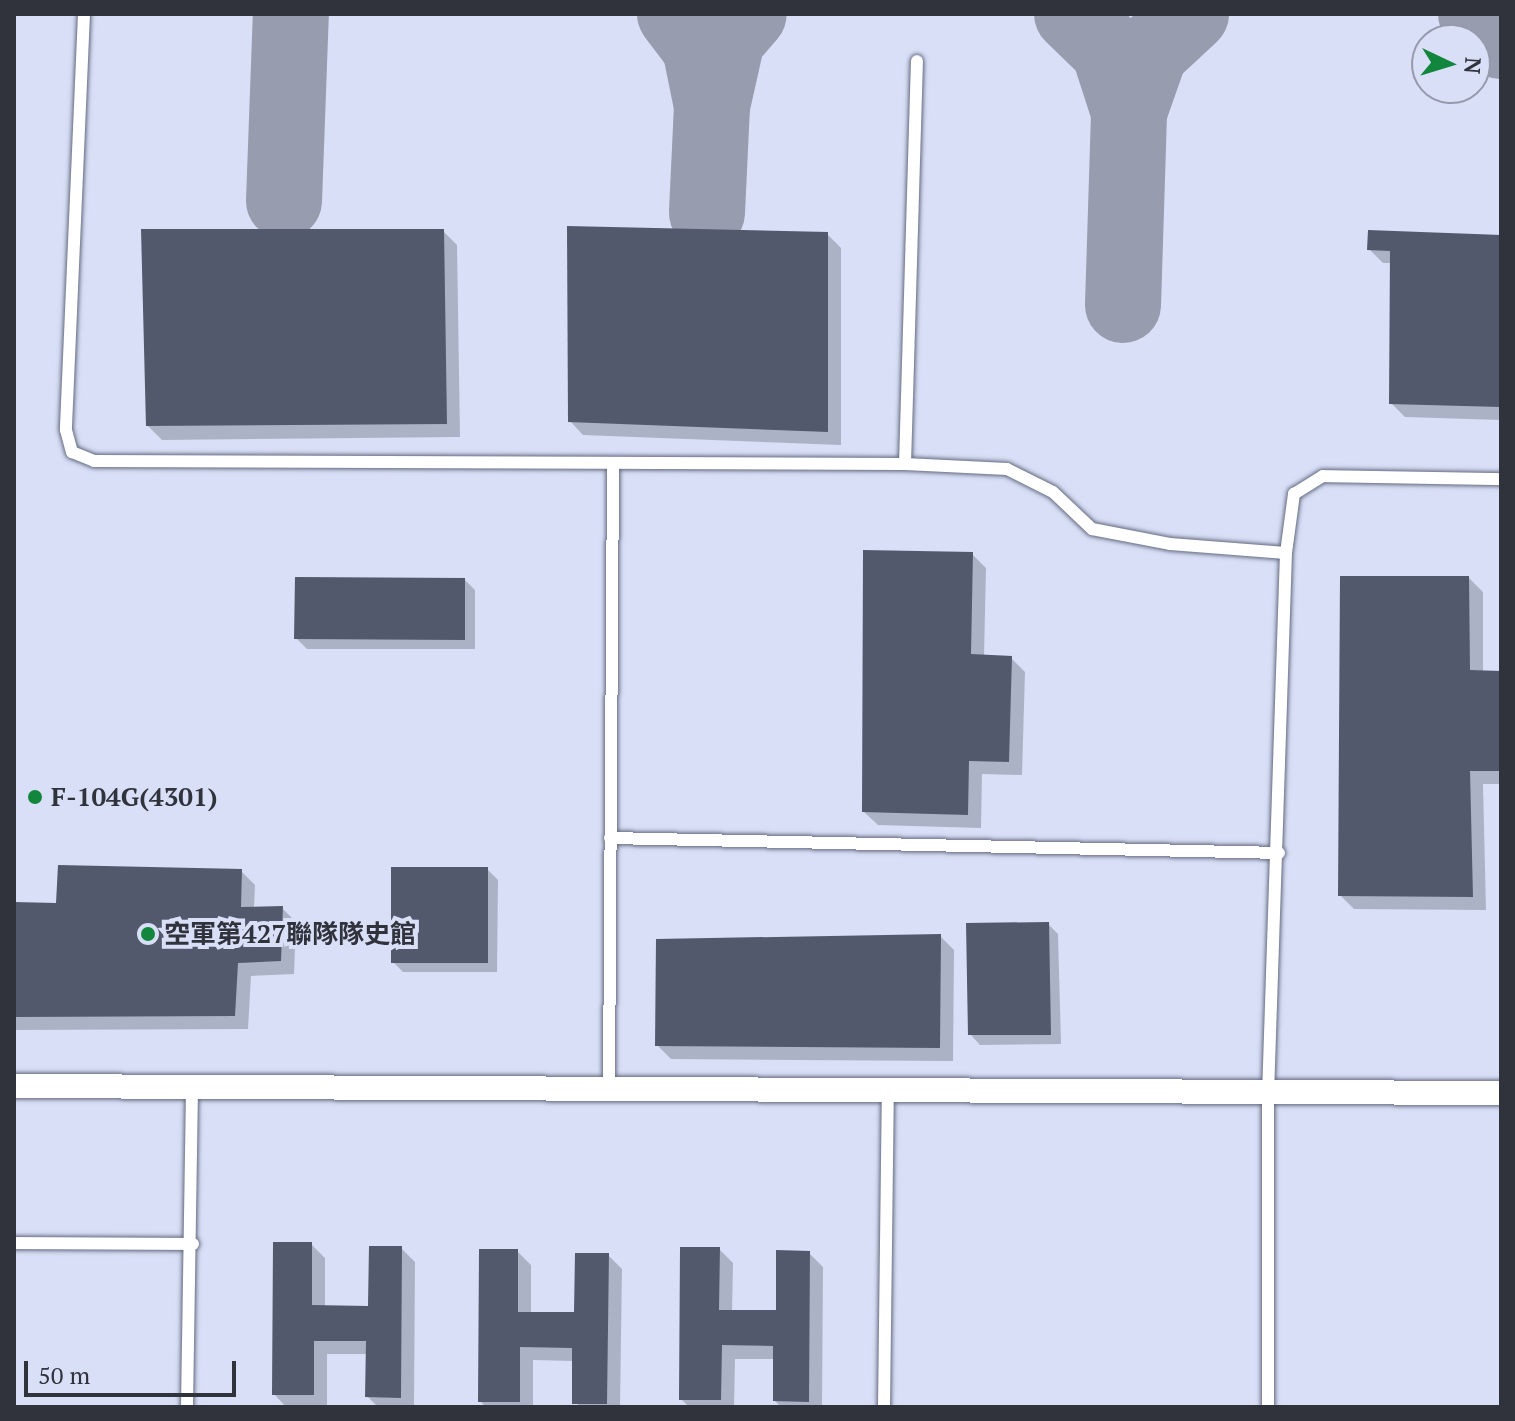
<!DOCTYPE html>
<html>
<head>
<meta charset="utf-8">
<style>
	body { margin:0 }
	#map { position:relative; width:1515px; height:1421px; overflow:hidden; background:#d8dff7; font-family:"PT Serif","Noto Sans TC",serif }
	div>[style] { position:absolute }
	.shadow>* { inset:0; background:#0003 }
	.taxiway>* { height:76px; margin:-38px; padding:0 38px; transform-origin:38px; border-radius:38px; background:#979cae }
	.building>* { inset:0; background:#53596d }
	.roads { filter:drop-shadow(0 0 2px #646b7f) drop-shadow(0 0 2px #646b7f) }
	.service>* { height:12px; margin:-6px; padding:0 6px; transform-origin:6px; border-radius:6px; background:#fff }
	.minor>* { height:24px; margin:-12px; padding:0 12px; transform-origin:12px; border-radius:12px; background:#fff }
	.dots>* { width:22px; height:22px; translate:-50% -50%; box-sizing:border-box; border:4px solid #d8dff7; border-radius:50% }
	span { translate:-50% -50%; white-space:nowrap; text-align:center; line-height:1.15; -webkit-text-stroke:8px #d8dff7; paint-order:stroke }
	.poi-label { font-size:26px; color:#30333c; font-weight:700 }
	.left { translate:0 -50%; text-align:left }
	.frame { position:absolute; inset:0; border:16px solid #30333c; pointer-events:none }
	.north { position:absolute; left:1411px; top:24px; width:80px; height:80px; box-sizing:border-box; background:#d8dff7; border:2px solid #959aac; border-radius:50%; rotate:94deg; font-size:22px; font-weight:700; line-height:32px; text-align:center; color:#30333c }
	.north::after { content:''; display:block; margin:auto; width:28px; height:36px; background:#13863e; clip-path:polygon(50% 0,100% 100%,50% 72%,0 100%) }
	.scale { position:absolute; left:24px; top:1361px; width:212px; height:36px; box-sizing:border-box; border:4px solid #30333c; border-top:0; padding-left:10px; font-size:24px; line-height:28px; white-space:nowrap; color:#30333c; -webkit-text-stroke:6px #d8dff7; paint-order:stroke }
</style>
</head>
<body>
<div id="map">
	<div class="shadow">
		<div style="clip-path:polygon(443px 231px,457px 245px,460px 437px,162px 440px,148px 426px)"></div>
		<div style="clip-path:polygon(827px 234px,841px 248px,841px 445px,583px 435px,570px 421px)"></div>
		<div style="clip-path:polygon(1501px 237px,1501px 420px,1405px 417px,1391px 403px,1392px 263px,1383px 263px,1369px 249px)"></div>
		<div style="clip-path:polygon(972px 554px,986px 568px,984px 657px,1011px 658px,1025px 672px,1022px 775px,982px 774px,981px 828px,878px 825px,864px 812px)"></div>
		<div style="clip-path:polygon(1469px 578px,1483px 592px,1483px 673px,1501px 673px,1501px 784px,1483px 784px,1486px 910px,1354px 909px,1340px 895px)"></div>
		<div style="clip-path:polygon(465px 580px,475px 590px,475px 649px,307px 649px,296px 638px)"></div>
		<div style="clip-path:polygon(487px 869px,498px 880px,497px 972px,403px 972px,393px 962px)"></div>
		<div style="clip-path:polygon(241px 871px,255px 885px,254px 908px,282px 908px,296px 922px,294px 974px,251px 976px,248px 1029px,14px 1030px,14px 904px,58px 905px)"></div>
		<div style="clip-path:polygon(1048px 924px,1058px 934px,1061px 1044px,980px 1045px,970px 1034px)"></div>
		<div style="clip-path:polygon(940px 936px,954px 950px,953px 1061px,671px 1059px,657px 1045px)"></div>
		<div style="clip-path:polygon(311px 1244px,325px 1258px,325px 1307px,370px 1308px,401px 1248px,415px 1262px,414px 1407px,378px 1407px,367px 1396px,368px 1354px,327px 1354px,327px 1407px,286px 1407px,274px 1394px)"></div>
		<div style="clip-path:polygon(719px 1249px,733px 1263px,732px 1312px,778px 1312px,809px 1253px,823px 1267px,822px 1407px,781px 1407px,775px 1401px,775px 1359px,735px 1359px,734px 1407px,689px 1407px,681px 1399px)"></div>
		<div style="clip-path:polygon(517px 1251px,531px 1265px,531px 1314px,576px 1314px,608px 1255px,622px 1269px,620px 1407px,578px 1407px,574px 1361px,533px 1360px,533px 1407px,486px 1407px,480px 1401px)"></div>
	</div>
	<div class="taxiway">
		<div style="left:675px;top:14px;width:41px;rotate:52.9deg"></div>
		<div style="left:700px;top:47px;width:60px;rotate:78.5deg"></div>
		<div style="left:712px;top:106px;width:107px;rotate:92.7deg"></div>
		<div style="left:1072px;top:14px;width:52px;rotate:44.2deg"></div>
		<div style="left:1109px;top:50px;width:65px;rotate:72.1deg"></div>
		<div style="left:1476px;top:14px;width:37px;rotate:47deg"></div>
		<div style="left:712px;top:106px;width:69px;rotate:-77.4deg"></div>
		<div style="left:727px;top:39px;width:33px;rotate:-49deg"></div>
		<div style="left:284px;top:201px;width:187px;rotate:-87.9deg"></div>
		<div style="left:1123px;top:305px;width:193px;rotate:-88.2deg"></div>
		<div style="left:1129px;top:112px;width:64px;rotate:-70.7deg"></div>
		<div style="left:1150px;top:52px;width:56px;rotate:-42.8deg"></div>
	</div>
	<div class="building">
		<div style="clip-path:polygon(567px 226px,828px 232px,828px 432px,568px 422px)"></div>
		<div style="clip-path:polygon(141px 229px,444px 229px,447px 424px,146px 426px)"></div>
		<div style="clip-path:polygon(1368px 230px,1501px 235px,1501px 407px,1389px 404px,1390px 251px,1367px 250px)"></div>
		<div style="clip-path:polygon(863px 550px,973px 552px,971px 654px,1012px 656px,1009px 762px,969px 761px,968px 815px,862px 812px)"></div>
		<div style="clip-path:polygon(1340px 576px,1469px 576px,1470px 670px,1501px 671px,1501px 771px,1470px 771px,1473px 897px,1338px 896px)"></div>
		<div style="clip-path:polygon(295px 577px,465px 578px,465px 640px,294px 639px)"></div>
		<div style="clip-path:polygon(58px 865px,242px 869px,241px 907px,283px 906px,281px 961px,238px 963px,235px 1016px,14px 1017px,14px 902px,56px 903px)"></div>
		<div style="clip-path:polygon(391px 867px,488px 867px,488px 963px,391px 963px)"></div>
		<div style="clip-path:polygon(1049px 922px,1051px 1035px,968px 1035px,966px 923px)"></div>
		<div style="clip-path:polygon(941px 934px,940px 1048px,655px 1046px,656px 939px)"></div>
		<div style="clip-path:polygon(273px 1242px,312px 1242px,312px 1305px,368px 1306px,369px 1246px,402px 1246px,401px 1398px,365px 1397px,366px 1341px,314px 1341px,314px 1395px,272px 1395px)"></div>
		<div style="clip-path:polygon(680px 1247px,720px 1247px,719px 1310px,776px 1310px,776px 1250px,810px 1251px,809px 1402px,773px 1401px,773px 1346px,722px 1345px,721px 1400px,679px 1400px)"></div>
		<div style="clip-path:polygon(479px 1249px,518px 1249px,518px 1312px,574px 1312px,575px 1253px,609px 1253px,607px 1404px,572px 1404px,572px 1348px,520px 1347px,520px 1402px,478px 1402px)"></div>
	</div>
	<div class="roads">
		<div class="service">
			<div style="left:84px;top:14px;width:416px;rotate:92.5deg"></div>
			<div style="left:66px;top:430px;width:23px;rotate:75deg"></div>
			<div style="left:72px;top:452px;width:24px;rotate:22deg"></div>
			<div style="left:94px;top:461px;width:811px;rotate:0.21deg"></div>
			<div style="left:905px;top:464px;width:102px;rotate:2.8deg"></div>
			<div style="left:1007px;top:469px;width:51px;rotate:26.6deg"></div>
			<div style="left:1053px;top:492px;width:54px;rotate:43.5deg"></div>
			<div style="left:1092px;top:529px;width:79px;rotate:10.9deg"></div>
			<div style="left:1170px;top:544px;width:116px;rotate:4.4deg"></div>
			<div style="left:1286px;top:553px;width:60px;rotate:-82.3deg"></div>
			<div style="left:1294px;top:494px;width:34px;rotate:-32deg"></div>
			<div style="left:1323px;top:476px;width:178px;rotate:1deg"></div>
			<div style="left:905px;top:464px;width:403px;rotate:-88.3deg"></div>
			<div style="left:610px;top:838px;width:669px;rotate:1.28deg"></div>
			<div style="left:609px;top:1085px;width:621px;rotate:-89.63deg"></div>
			<div style="left:14px;top:1243px;width:179px;rotate:0.3deg"></div>
			<div style="left:187px;top:1407px;width:317px;rotate:-89.1deg"></div>
			<div style="left:884px;top:1407px;width:316px;rotate:-89.3deg"></div>
			<div style="left:1268px;top:1407px;width:312px;rotate:-90deg"></div>
			<div style="left:1268px;top:1095px;width:542px;rotate:-88.1deg"></div>
		</div>
		<div class="minor">
			<div style="left:14px;top:1086px;width:1487px;rotate:0.27deg"></div>
		</div>
	</div>
	<div class="dots">
		<div style="left:35px;top:797px;background:#13863e"></div>
		<div style="left:148px;top:934px;background:#13863e"></div>
	</div>
	<div class="poi-label">
		<span class="left" style="left:51px;top:797px">F-104G(4301)</span>
		<span class="left" style="left:164px;top:934px">空軍第427聯隊隊史館</span>
	</div>
	<div class="frame"></div>
	<div class="north">N</div>
	<div class="scale">50 m</div>
</div>
</body>
</html>
